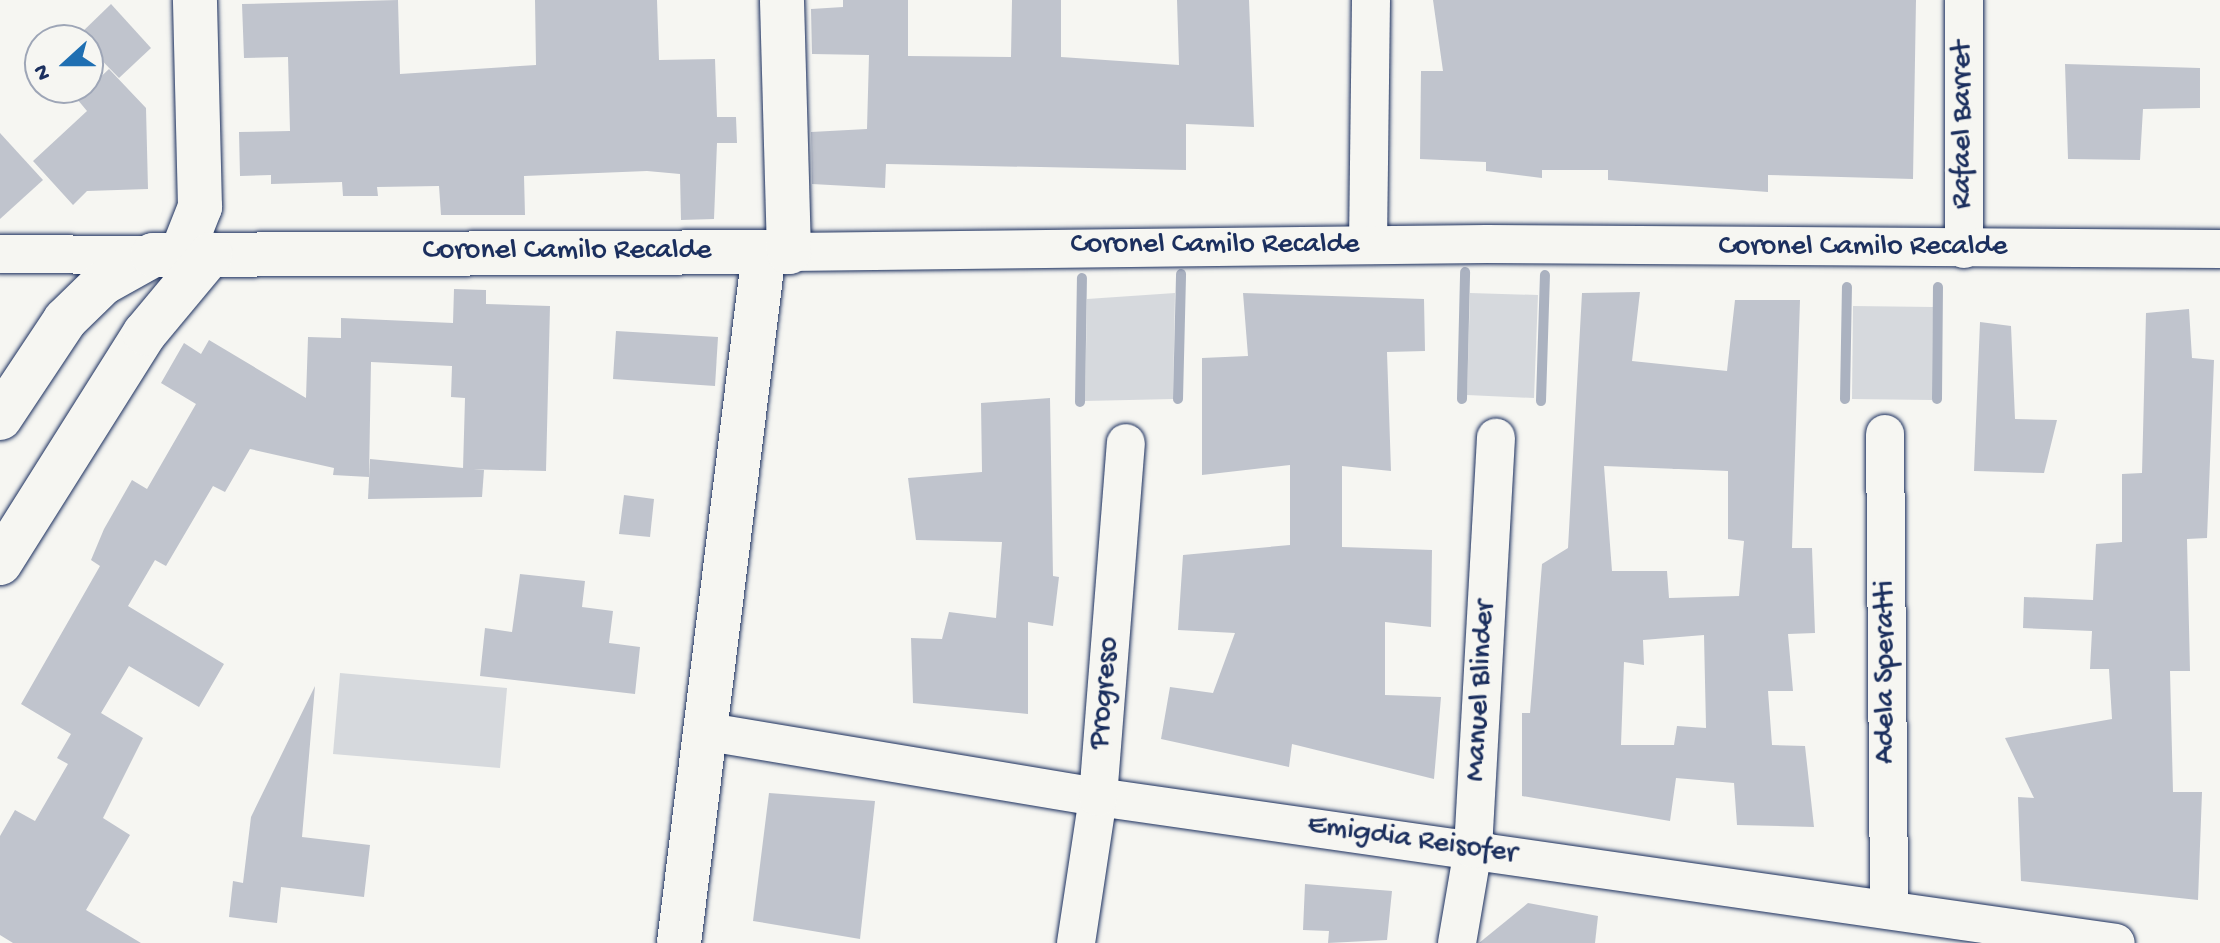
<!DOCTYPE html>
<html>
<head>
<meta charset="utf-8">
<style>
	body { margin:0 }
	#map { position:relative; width:2220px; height:943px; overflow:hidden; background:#f6f6f2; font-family:"Gochi Hand",sans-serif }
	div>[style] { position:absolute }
	.green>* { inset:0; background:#d6d9dd }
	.stream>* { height:10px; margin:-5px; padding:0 5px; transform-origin:5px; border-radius:5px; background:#abb2c0 }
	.building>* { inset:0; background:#c0c4cd }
	.roads { filter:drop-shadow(0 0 2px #1b2f5e) drop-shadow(0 0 2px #1b2f5e) }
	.minor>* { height:38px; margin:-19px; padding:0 19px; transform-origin:19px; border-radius:19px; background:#f6f6f2 }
	.tertiary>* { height:44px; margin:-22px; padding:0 22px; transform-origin:22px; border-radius:22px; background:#f6f6f2 }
	.secondary>* { height:44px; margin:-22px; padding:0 22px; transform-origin:22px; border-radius:22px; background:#f6f6f2 }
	span { translate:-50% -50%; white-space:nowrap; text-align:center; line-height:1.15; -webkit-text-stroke:6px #f6f6f2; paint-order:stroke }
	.street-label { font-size:30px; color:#1b2f5e }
	.north { position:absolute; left:24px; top:24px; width:80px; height:80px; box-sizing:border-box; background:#f6f6f2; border:2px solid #9ea6b7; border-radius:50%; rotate:249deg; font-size:22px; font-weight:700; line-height:32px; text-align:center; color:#1b2f5e }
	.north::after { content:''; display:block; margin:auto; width:28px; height:36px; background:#1f6fb2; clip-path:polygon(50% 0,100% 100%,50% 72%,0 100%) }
</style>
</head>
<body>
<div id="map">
	<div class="green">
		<div style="clip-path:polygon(1175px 293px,1173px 399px,1085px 401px,1087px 299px)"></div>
		<div style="clip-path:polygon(1470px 293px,1538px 295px,1534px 398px,1467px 395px)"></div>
		<div style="clip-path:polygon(1853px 306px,1933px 307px,1932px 400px,1852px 399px)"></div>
		<div style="clip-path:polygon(340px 673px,507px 688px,500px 768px,333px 754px)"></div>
	</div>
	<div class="stream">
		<div style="left:1178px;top:399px;width:125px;rotate:-88.6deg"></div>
		<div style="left:1462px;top:399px;width:127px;rotate:-88.6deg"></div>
		<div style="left:1845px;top:399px;width:112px;rotate:-89deg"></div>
		<div style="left:1937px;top:399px;width:112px;rotate:-89.5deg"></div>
		<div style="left:1541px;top:401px;width:126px;rotate:-88.2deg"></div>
		<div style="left:1080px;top:402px;width:124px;rotate:-89.1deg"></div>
	</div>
	<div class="building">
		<div style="clip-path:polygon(398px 0,400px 74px,536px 65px,535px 0,657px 0,659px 60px,715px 59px,717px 117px,736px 117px,737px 143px,717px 143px,714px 219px,681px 220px,680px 174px,647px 171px,524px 176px,525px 215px,441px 215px,439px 186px,377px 187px,378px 196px,343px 196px,342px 182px,271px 184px,271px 175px,240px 176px,239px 132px,290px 131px,288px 57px,244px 58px,242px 4px)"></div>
		<div style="clip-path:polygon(843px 0,908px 0,908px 56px,1011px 57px,1012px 0,1061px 0,1061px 57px,1179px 65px,1177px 0,1249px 0,1254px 127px,1186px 124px,1186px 170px,886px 164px,885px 188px,812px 184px,811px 132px,867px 129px,869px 55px,812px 54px,811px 9px,843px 7px)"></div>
		<div style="clip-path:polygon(1433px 0,1916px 0,1913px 179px,1768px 175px,1768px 192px,1608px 180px,1608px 170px,1542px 170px,1542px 178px,1486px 171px,1486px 162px,1420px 159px,1421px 71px,1443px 71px)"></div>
		<div style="clip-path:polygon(111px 4px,151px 48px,119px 78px,78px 36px)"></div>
		<div style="clip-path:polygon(2065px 64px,2200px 68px,2200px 108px,2143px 109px,2140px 160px,2068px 159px)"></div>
		<div style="clip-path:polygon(109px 69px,146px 108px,148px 189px,87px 191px,73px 205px,33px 161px,87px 111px,77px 99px)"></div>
		<div style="clip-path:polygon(0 133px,43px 180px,0 219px)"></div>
		<div style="clip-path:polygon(454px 289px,486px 290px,486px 304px,550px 306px,546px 471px,463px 469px,465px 398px,451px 397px,452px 366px,371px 362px,369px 477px,333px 475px,334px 468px,250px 449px,225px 492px,213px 486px,166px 566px,155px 560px,128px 606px,224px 664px,199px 707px,129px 666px,101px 713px,143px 738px,103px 818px,130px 835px,86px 910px,141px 943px,13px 943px,0 935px,0 836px,15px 810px,35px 821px,68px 764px,57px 758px,71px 734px,21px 704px,100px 566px,91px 560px,104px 529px,132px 480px,147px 489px,196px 404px,161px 383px,184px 343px,201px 354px,209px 340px,306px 398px,308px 337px,341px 338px,341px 318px,453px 323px)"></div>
		<div style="clip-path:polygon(evenodd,1640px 292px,1632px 361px,1727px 371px,1735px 300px,1800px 300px,1792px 548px,1812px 548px,1815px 633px,1788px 634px,1793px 691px,1768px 691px,1772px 745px,1805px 746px,1814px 827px,1737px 825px,1734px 783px,1676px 778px,1670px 821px,1522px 796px,1522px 713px,1530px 713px,1542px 564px,1568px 548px,1582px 293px,1640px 292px,1604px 466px,1728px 471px,1728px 539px,1744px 541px,1739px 596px,1669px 598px,1667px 571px,1612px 571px,1604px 466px,1640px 292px,1704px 635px,1706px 728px,1677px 726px,1674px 745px,1621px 745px,1624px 662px,1644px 665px,1643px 640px,1704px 635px)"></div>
		<div style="clip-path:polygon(1243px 293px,1424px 299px,1425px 351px,1387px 352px,1391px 471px,1342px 466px,1342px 547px,1432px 550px,1431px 627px,1385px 622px,1385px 695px,1441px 697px,1434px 779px,1292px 744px,1289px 767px,1161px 739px,1170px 687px,1213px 693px,1235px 633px,1178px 630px,1183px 555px,1290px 545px,1290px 465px,1202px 475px,1202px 358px,1248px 356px)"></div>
		<div style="clip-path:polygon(2189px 309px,2192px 358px,2214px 360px,2207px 538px,2187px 539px,2190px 671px,2170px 671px,2173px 792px,2202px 792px,2198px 900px,2021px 881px,2018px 797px,2034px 798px,2005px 738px,2112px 719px,2109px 669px,2090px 669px,2092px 631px,2023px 628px,2024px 597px,2093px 600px,2096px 544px,2122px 542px,2122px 474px,2142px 473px,2146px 313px)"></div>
		<div style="clip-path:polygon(1980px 322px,2011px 326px,2015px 419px,2057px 420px,2044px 473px,1974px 471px)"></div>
		<div style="clip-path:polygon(616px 331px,718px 337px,715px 386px,613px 379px)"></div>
		<div style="clip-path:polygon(1050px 398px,1053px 576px,1059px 577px,1053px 626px,1028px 622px,1028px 714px,913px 703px,911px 638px,942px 639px,949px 612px,996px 618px,1002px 542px,916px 540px,908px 478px,982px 472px,981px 403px)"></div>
		<div style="clip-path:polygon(370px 459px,484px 470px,482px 497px,368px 499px)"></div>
		<div style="clip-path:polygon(624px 495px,654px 499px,650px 537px,619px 534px)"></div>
		<div style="clip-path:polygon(520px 574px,585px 581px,582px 607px,613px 611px,609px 643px,640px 647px,635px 694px,480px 676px,485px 628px,512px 632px)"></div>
		<div style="clip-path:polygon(315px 686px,302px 837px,370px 845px,364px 897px,281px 887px,277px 923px,229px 917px,233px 881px,243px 883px,251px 817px)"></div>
		<div style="clip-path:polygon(769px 793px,875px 801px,860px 939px,753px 921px)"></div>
		<div style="clip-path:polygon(1305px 884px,1392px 891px,1387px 940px,1328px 943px,1329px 931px,1303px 930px)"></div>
		<div style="clip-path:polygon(1528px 903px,1598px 916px,1595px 943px,1479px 943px)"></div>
	</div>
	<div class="roads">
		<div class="minor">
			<div style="left:1964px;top:0;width:249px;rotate:90deg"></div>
			<div style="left:1368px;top:245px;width:245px;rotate:-89.3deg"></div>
			<div style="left:789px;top:252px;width:698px;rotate:-0.66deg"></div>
			<div style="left:1487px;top:244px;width:733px;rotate:0.39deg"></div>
			<div style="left:0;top:254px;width:153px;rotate:0.4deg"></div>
			<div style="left:1885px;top:434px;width:475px;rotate:89.5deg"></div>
			<div style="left:708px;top:732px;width:395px;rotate:9.5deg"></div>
			<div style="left:1098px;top:797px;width:1028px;rotate:8.16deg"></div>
			<div style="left:1076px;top:943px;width:148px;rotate:-81.4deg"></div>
			<div style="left:1098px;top:797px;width:355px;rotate:-85.5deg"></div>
			<div style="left:1457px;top:943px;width:95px;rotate:-80.3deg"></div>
			<div style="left:1473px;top:849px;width:412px;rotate:-86.8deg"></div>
		</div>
		<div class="tertiary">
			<div style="left:679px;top:943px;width:696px;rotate:-82.99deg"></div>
		</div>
		<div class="secondary">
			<div style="left:181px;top:255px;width:52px;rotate:-68.4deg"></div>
			<div style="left:200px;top:207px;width:207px;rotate:-91.4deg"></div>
			<div style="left:0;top:418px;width:118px;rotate:-56.4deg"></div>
			<div style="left:65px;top:320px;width:53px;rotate:-44.2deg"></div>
			<div style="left:103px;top:283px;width:57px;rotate:-29.2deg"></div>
			<div style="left:153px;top:255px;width:636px;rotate:-0.27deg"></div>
			<div style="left:789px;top:252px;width:252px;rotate:-91.6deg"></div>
			<div style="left:0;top:563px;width:272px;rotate:-57.8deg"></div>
			<div style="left:145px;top:333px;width:102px;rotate:-50.2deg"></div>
		</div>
	</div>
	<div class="street-label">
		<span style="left:1964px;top:125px;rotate:-90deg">Rafael Barret</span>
		<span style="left:1215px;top:246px">Coronel Camilo Recalde</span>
		<span style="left:1863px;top:248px">Coronel Camilo Recalde</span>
		<span style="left:567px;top:252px">Coronel Camilo Recalde</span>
		<span style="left:1887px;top:672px;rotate:-90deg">Adela Speratti</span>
		<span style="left:1482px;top:691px;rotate:-87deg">Manuel Blinder</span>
		<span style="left:1106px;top:693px;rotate:-85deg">Progreso</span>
		<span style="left:1412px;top:841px;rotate:8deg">Emigdia Reisofer</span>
	</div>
	<div class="north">N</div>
</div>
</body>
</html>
